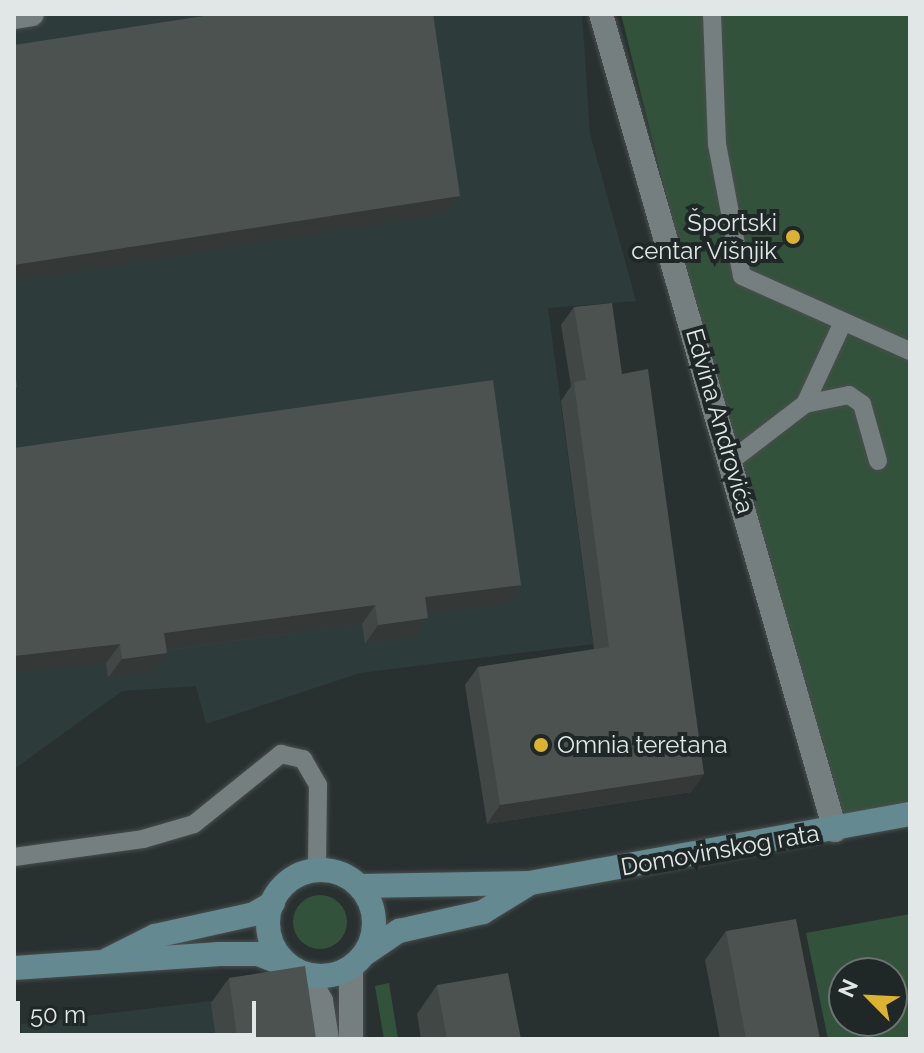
<!DOCTYPE html>
<html>
<head>
<meta charset="utf-8">
<style>
	body { margin:0 }
	#map { position:relative; width:924px; height:1053px; overflow:hidden; background:#293130; font-family:Raleway,sans-serif }
	div>[style] { position:absolute }
	.built>* { inset:0; background:#2d3c3b }
	.green>* { inset:0; background:#33523b }
	.round { border-radius:50% }
	.roads { filter:drop-shadow(0 0 2px #484e4e) drop-shadow(0 0 2px #484e4e) }
	.service>* { height:18px; margin:-9px; padding:0 9px; transform-origin:9px; border-radius:9px; background:#767f7f }
	.minor>* { height:24px; margin:-12px; padding:0 12px; transform-origin:12px; border-radius:12px; background:#767f7f }
	.secondary>* { height:24px; margin:-12px; padding:0 12px; transform-origin:12px; border-radius:12px; background:#648990 }
	.secondary>.ring { margin:-12px; padding:0; box-sizing:content-box; background:none; border:24px solid #648990; border-radius:50% }
	.wall>* { inset:0; background:#404745 }
	.shaded-wall>* { inset:0; background:#343938 }
	.building>* { inset:0; background:#4b5250 }
	.dots>* { width:22px; height:22px; translate:-50% -50%; box-sizing:border-box; border:4px solid #202727; border-radius:50% }
	span { translate:-50% -50%; white-space:nowrap; text-align:center; line-height:1.15; -webkit-text-stroke:8px #202727; paint-order:stroke }
	.poi-label { font-size:24px; color:#e1e6e6 }
	.right { translate:-100% -50%; text-align:right }
	.left { translate:0 -50%; text-align:left }
	.street-label { font-size:24px; color:#e1e6e6 }
	.frame { position:absolute; inset:0; border:16px solid #e1e6e6; pointer-events:none }
	.north { position:absolute; left:828px; top:957px; width:80px; height:80px; box-sizing:border-box; background:#202727; border:2px solid #6d7373; border-radius:50%; rotate:294deg; font-size:22px; font-weight:700; line-height:32px; text-align:center; color:#e1e6e6 }
	.north::after { content:''; display:block; margin:auto; width:28px; height:36px; background:#dcb233; clip-path:polygon(50% 0,100% 100%,50% 72%,0 100%) }
	.scale { position:absolute; left:16px; top:1001px; width:240px; height:36px; box-sizing:border-box; border:4px solid #e1e6e6; border-top:0; padding-left:10px; font-size:24px; line-height:28px; white-space:nowrap; color:#e1e6e6; -webkit-text-stroke:6px #202727; paint-order:stroke }
</style>
</head>
<body>
<div id="map">
	<div class="built">
		<div style="clip-path:polygon(32px 14px,582px 14px,590px 134px,636px 301px,548px 308px,593px 644px,360px 673px,206px 724px,196px 686px,122px 691px,14px 769px,14px 17px)"></div>
		<div style="clip-path:polygon(286px 992px,327px 1039px,22px 1039px,21px 1024px)"></div>
	</div>
	<div class="green">
		<div style="clip-path:polygon(621px 14px,910px 14px,910px 814px,835px 830px,732px 460px)"></div>
		<div class="round" style="left:293px;top:895px;width:54px;height:54px"></div>
		<div style="clip-path:polygon(evenodd,910px 914px,910px 1039px,828px 1039px,806px 933px,910px 914px,892px 973px,892px 1021px,844px 1021px,844px 973px,892px 973px)"></div>
		<div style="clip-path:polygon(389px 983px,398px 1039px,384px 1039px,375px 986px)"></div>
	</div>
	<div class="roads">
		<div class="service">
			<div style="left:712px;top:14px;width:130px;rotate:87.8deg"></div>
			<div style="left:717px;top:144px;width:134px;rotate:79.3deg"></div>
			<div style="left:742px;top:276px;width:184px;rotate:24.1deg"></div>
			<div style="left:805px;top:404px;width:45px;rotate:-11.6deg"></div>
			<div style="left:849px;top:395px;width:16px;rotate:35deg"></div>
			<div style="left:862px;top:404px;width:59px;rotate:74.3deg"></div>
			<div style="left:732px;top:460px;width:92px;rotate:-37.5deg"></div>
			<div style="left:805px;top:404px;width:90px;rotate:-65.1deg"></div>
			<div style="left:14px;top:857px;width:130px;rotate:-7.9deg"></div>
			<div style="left:143px;top:839px;width:53px;rotate:-16.4deg"></div>
			<div style="left:194px;top:824px;width:112px;rotate:-38.8deg"></div>
			<div style="left:281px;top:754px;width:23px;rotate:13deg"></div>
			<div style="left:303px;top:759px;width:30px;rotate:60deg"></div>
			<div style="left:318px;top:785px;width:85px;rotate:90.7deg"></div>
		</div>
		<div class="minor">
			<div style="left:601px;top:14px;width:849px;rotate:74deg"></div>
			<div style="left:14px;top:17px;width:18px;rotate:-9deg"></div>
			<div style="left:351px;top:968px;width:71px;rotate:90deg"></div>
			<div style="left:306px;top:974px;width:31px;rotate:61deg"></div>
			<div style="left:321px;top:1001px;width:38px;rotate:81deg"></div>
		</div>
		<div class="secondary">
			<div class="ring" style="left:268px;top:870px;width:82px;height:82px"></div>
			<div style="left:360px;top:886px;width:170px;rotate:-1deg"></div>
			<div style="left:530px;top:883px;width:386px;rotate:-10.3deg"></div>
			<div style="left:366px;top:953px;width:40px;rotate:-34deg"></div>
			<div style="left:399px;top:931px;width:86px;rotate:-12.7deg"></div>
			<div style="left:483px;top:912px;width:52px;rotate:-31.5deg"></div>
			<div style="left:107px;top:960px;width:54px;rotate:-26.6deg"></div>
			<div style="left:155px;top:936px;width:101px;rotate:-12.5deg"></div>
			<div style="left:254px;top:914px;width:22px;rotate:-30deg"></div>
			<div style="left:14px;top:968px;width:203px;rotate:-3.9deg"></div>
			<div style="left:217px;top:954px;width:41px"></div>
			<div style="left:258px;top:954px;width:33px;rotate:21deg"></div>
		</div>
	</div>
	<div class="wall">
		<div style="clip-path:polygon(574px 307px,622px 374px,704px 774px,691px 792px,487px 824px,465px 685px,478px 667px,594px 649px,561px 401px,571px 386px,561px 325px)"></div>
		<div style="clip-path:polygon(14px 448px,521px 585px,508px 604px,427px 614px,415px 637px,365px 644px,362px 624px,167px 650px,154px 672px,108px 678px,106px 663px)"></div>
		<div style="clip-path:polygon(726px 931px,820px 1039px,720px 1039px,705px 960px)"></div>
		<div style="clip-path:polygon(229px 978px,316px 1039px,216px 1039px,211px 1003px)"></div>
		<div style="clip-path:polygon(437px 985px,521px 1039px,421px 1039px,417px 1014px)"></div>
	</div>
	<div class="shaded-wall">
		<div style="clip-path:polygon(460px 196px,446px 214px,14px 282px,14px 265px)"></div>
		<div style="clip-path:polygon(521px 585px,508px 604px,412px 616px,425px 597px)"></div>
		<div style="clip-path:polygon(375px 605px,362px 624px,151px 652px,164px 633px)"></div>
		<div style="clip-path:polygon(428px 618px,415px 637px,365px 644px,378px 625px)"></div>
		<div style="clip-path:polygon(120px 644px,106px 663px,14px 673px,14px 656px)"></div>
		<div style="clip-path:polygon(167px 653px,154px 672px,108px 678px,122px 659px)"></div>
		<div style="clip-path:polygon(704px 774px,691px 792px,487px 824px,500px 805px)"></div>
	</div>
	<div class="building">
		<div style="clip-path:polygon(217px 14px,433px 14px,460px 196px,14px 265px,14px 45px)"></div>
		<div style="clip-path:polygon(612px 303px,622px 374px,648px 369px,704px 774px,500px 805px,478px 667px,609px 647px,574px 382px,586px 380px,574px 307px)"></div>
		<div style="clip-path:polygon(14px 363px,17px 387px,14px 388px)"></div>
		<div style="clip-path:polygon(493px 380px,521px 585px,425px 597px,428px 618px,378px 625px,375px 605px,164px 633px,167px 653px,122px 659px,120px 644px,14px 656px,14px 448px)"></div>
		<div style="clip-path:polygon(796px 919px,820px 1039px,746px 1039px,726px 931px)"></div>
		<div style="clip-path:polygon(305px 966px,316px 1039px,223px 1039px,237px 1037px,229px 978px)"></div>
		<div style="clip-path:polygon(508px 973px,521px 1039px,447px 1039px,437px 985px)"></div>
	</div>
	<div class="dots">
		<div style="left:793px;top:237px;background:#dcb233"></div>
		<div style="left:541px;top:745px;background:#dcb233"></div>
	</div>
	<div class="poi-label">
		<span class="right" style="left:777px;top:237px">Športski<br>centar Višnjik</span>
		<span class="left" style="left:557px;top:745px">Omnia teretana</span>
	</div>
	<div class="street-label">
		<span style="left:720px;top:421px;rotate:74deg">Edvina Androvića</span>
		<span style="left:720px;top:850px;rotate:-10deg">Domovinskog rata</span>
	</div>
	<div class="frame"></div>
	<div class="north">N</div>
	<div class="scale">50 m</div>
</div>
</body>
</html>
